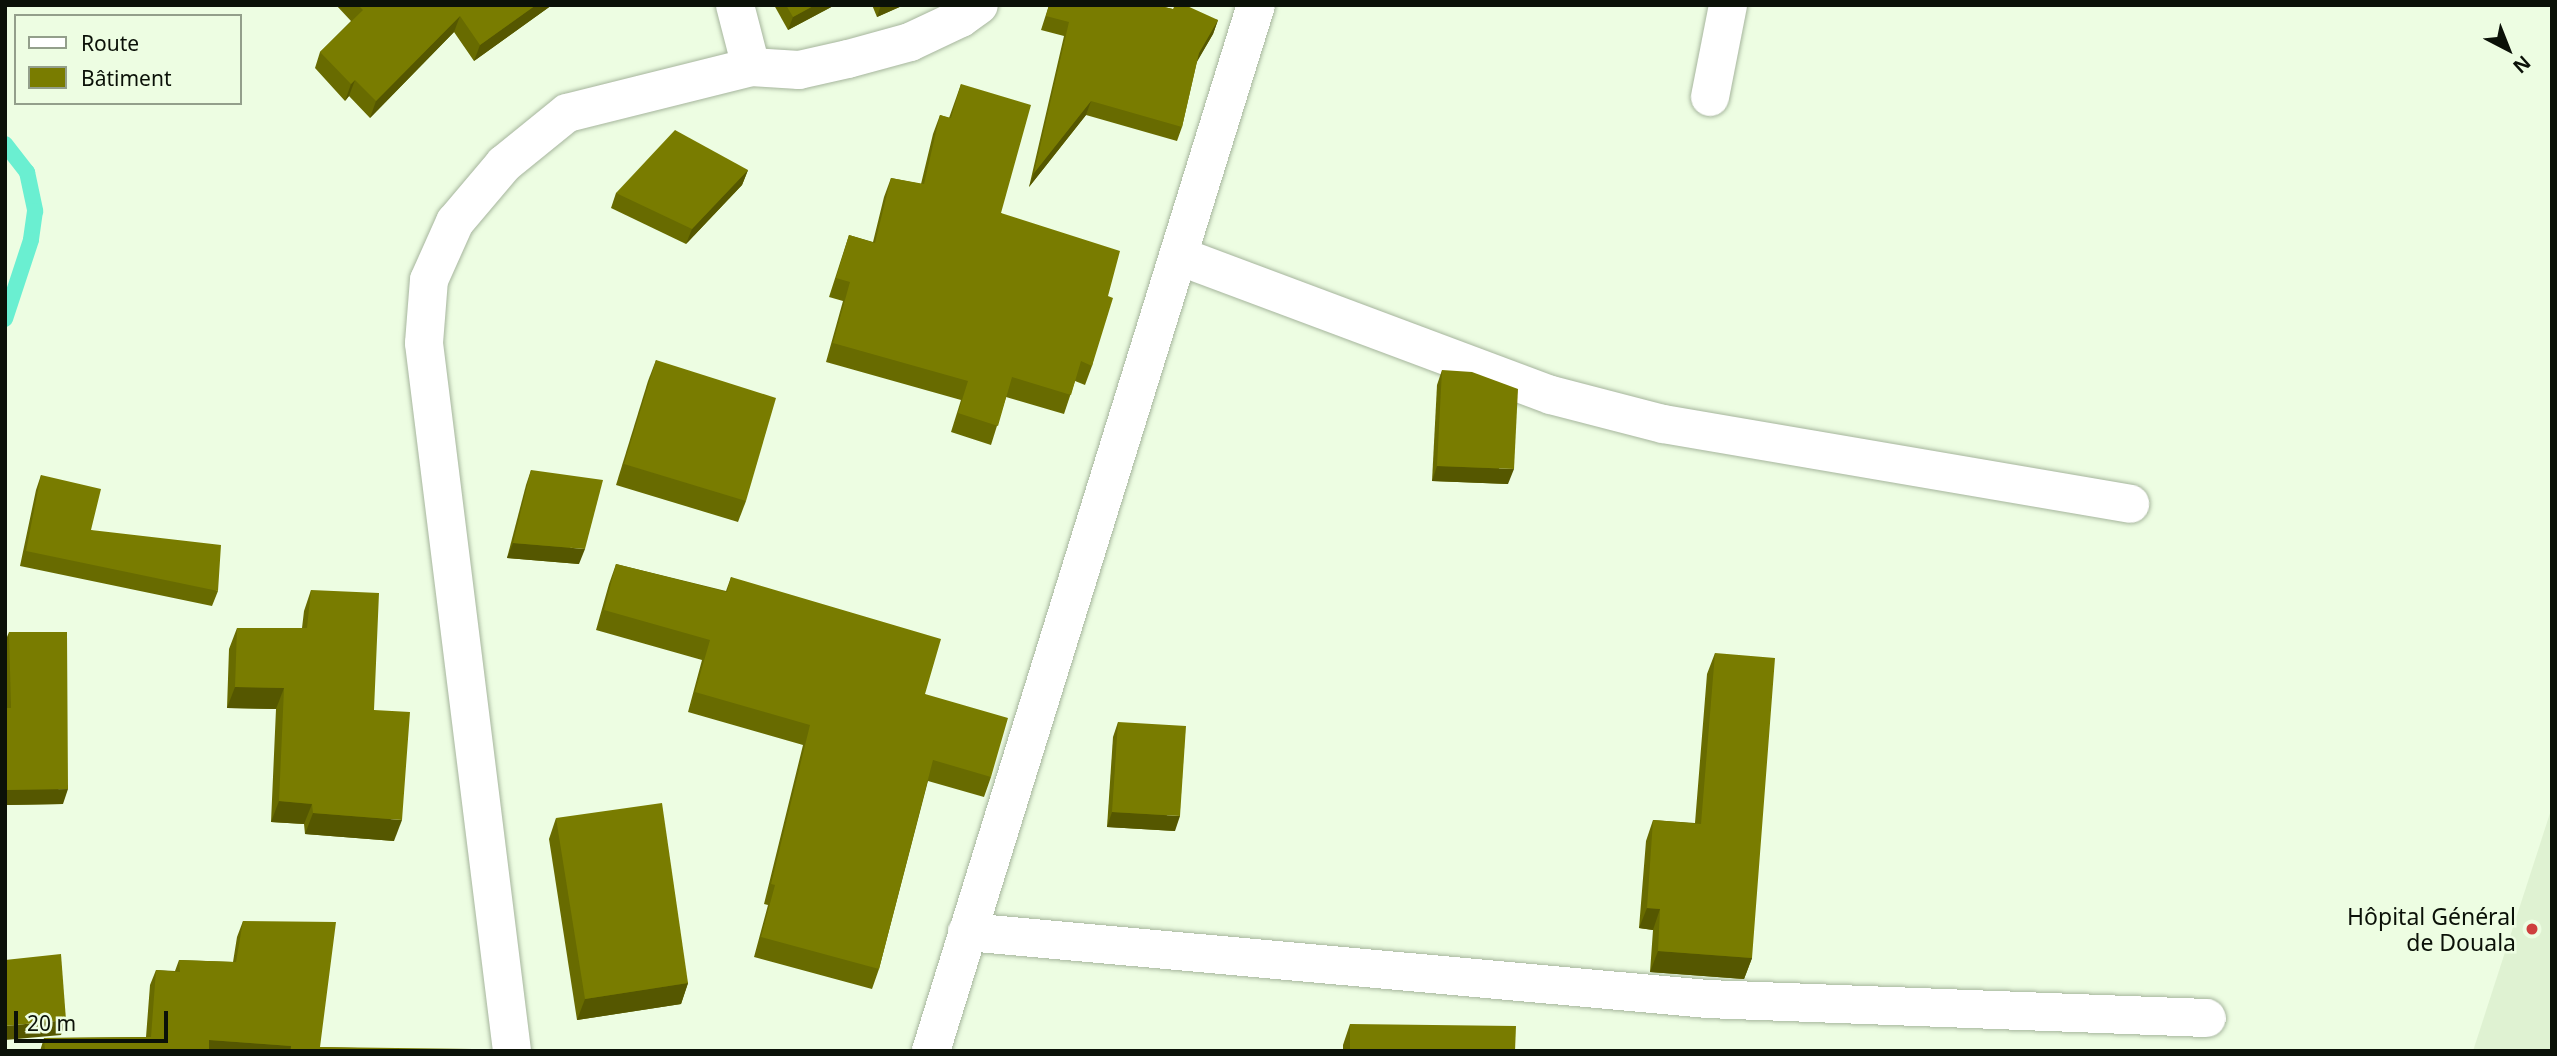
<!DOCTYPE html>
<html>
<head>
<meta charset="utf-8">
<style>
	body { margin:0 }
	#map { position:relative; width:2557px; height:1056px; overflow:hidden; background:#edfde2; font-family:"Noto Sans",sans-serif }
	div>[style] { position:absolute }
	.built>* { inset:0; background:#dff2d2 }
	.stream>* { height:16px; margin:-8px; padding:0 8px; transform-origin:8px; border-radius:8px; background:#6aefd1 }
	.roads { filter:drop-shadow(0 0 2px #a6b59d) drop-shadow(0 0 2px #a6b59d) }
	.minor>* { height:38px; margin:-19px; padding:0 19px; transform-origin:19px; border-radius:19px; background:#fff }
	.wall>* { inset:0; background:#686b00 }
	.shaded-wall>* { inset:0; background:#555700 }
	.building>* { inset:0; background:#797c00 }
	.dots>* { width:19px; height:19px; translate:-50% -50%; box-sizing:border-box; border:4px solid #edfde2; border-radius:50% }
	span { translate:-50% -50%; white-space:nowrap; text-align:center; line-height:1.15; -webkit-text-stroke:5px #edfde2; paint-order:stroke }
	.poi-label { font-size:23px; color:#0b1108 }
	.right { translate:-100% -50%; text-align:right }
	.frame { position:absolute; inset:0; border:7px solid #0b1108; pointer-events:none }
	.legend { position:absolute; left:14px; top:14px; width:228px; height:91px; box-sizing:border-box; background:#edfde2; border:2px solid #939f8b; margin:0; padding:9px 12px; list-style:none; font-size:21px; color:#0b1108 }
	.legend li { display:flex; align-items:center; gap:14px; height:35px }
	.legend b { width:35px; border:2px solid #939f8b }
	.north { position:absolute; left:2473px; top:14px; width:70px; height:70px; -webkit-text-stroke:5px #edfde2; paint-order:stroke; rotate:138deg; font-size:19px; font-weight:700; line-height:28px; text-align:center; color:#0b1108 }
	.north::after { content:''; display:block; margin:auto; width:24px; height:32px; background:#0b1108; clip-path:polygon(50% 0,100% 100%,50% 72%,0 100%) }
	.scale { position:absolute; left:14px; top:1011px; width:154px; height:32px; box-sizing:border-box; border:4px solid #0b1108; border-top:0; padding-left:9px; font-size:21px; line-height:24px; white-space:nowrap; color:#0b1108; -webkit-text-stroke:5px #edfde2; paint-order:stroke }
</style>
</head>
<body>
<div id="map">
	<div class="built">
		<div style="clip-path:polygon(2552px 807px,2552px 1051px,2473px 1051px)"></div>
	</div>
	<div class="stream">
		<div style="left:5px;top:144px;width:36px;rotate:52deg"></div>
		<div style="left:27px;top:172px;width:40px;rotate:78deg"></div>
		<div style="left:35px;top:211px;width:29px;rotate:98deg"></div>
		<div style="left:31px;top:240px;width:83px;rotate:108.2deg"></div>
	</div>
	<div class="roads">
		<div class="minor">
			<div style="left:751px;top:67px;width:48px;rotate:3.6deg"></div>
			<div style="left:799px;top:70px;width:50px;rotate:-12.7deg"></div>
			<div style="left:848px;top:59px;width:64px;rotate:-15.3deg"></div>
			<div style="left:910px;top:42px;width:56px;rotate:-25.2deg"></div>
			<div style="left:961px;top:18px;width:22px;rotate:-36deg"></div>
			<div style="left:1710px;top:97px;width:94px;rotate:-78.9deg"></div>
			<div style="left:1179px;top:256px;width:397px;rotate:20.5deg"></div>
			<div style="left:1551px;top:395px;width:116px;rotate:14.5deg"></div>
			<div style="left:1663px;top:424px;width:474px;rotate:9.7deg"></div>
			<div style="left:967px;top:932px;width:743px;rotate:5.17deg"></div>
			<div style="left:1707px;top:999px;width:500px;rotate:2.18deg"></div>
			<div style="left:512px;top:1051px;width:713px;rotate:-97.09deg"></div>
			<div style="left:424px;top:343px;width:63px;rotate:-85.5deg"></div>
			<div style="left:429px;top:280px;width:64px;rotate:-65.9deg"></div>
			<div style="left:455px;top:222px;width:76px;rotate:-49.8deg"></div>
			<div style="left:504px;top:164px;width:81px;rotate:-39deg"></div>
			<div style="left:567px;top:113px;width:190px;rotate:-14deg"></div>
			<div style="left:751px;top:67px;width:64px;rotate:-104.5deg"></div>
			<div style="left:931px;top:1051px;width:1095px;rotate:-72.74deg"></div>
		</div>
	</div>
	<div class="wall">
		<div style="clip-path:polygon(336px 5px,552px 5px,474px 61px,454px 32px,370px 118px,349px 96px,345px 101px,315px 68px,320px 52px,351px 21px)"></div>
		<div style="clip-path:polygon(774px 5px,835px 5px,788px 30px)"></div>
		<div style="clip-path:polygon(872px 5px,904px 5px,877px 17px)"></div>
		<div style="clip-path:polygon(1049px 5px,1156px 5px,1218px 20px,1213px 34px,1197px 61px,1182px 127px,1177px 141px,1086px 115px,1029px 187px,1064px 36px,1041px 30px)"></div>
		<div style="clip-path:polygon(961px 84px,1001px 213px,1108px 296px,1092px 366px,1085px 385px,1075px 381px,1064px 414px,1006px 397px,991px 445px,951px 432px,961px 400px,826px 362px,843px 301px,829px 297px,849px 235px,873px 242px,884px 197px,891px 178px,921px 184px,933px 134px,940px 115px,949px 118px)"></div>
		<div style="clip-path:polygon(748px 170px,742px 185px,686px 244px,611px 208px,616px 193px)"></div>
		<div style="clip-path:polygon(656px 360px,746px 501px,738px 522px,616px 485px,648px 381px)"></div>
		<div style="clip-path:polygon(1442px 370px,1508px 484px,1432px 481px,1437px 385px)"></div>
		<div style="clip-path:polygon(531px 470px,579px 564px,507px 558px,526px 485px)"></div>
		<div style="clip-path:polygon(41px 475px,91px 530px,218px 591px,212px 606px,20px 566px,36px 490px)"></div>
		<div style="clip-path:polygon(616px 564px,726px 591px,731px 577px,925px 694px,991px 777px,984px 797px,928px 781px,879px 969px,872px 989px,754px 957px,768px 905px,764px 904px,803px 745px,688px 712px,702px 660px,596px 630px,609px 584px)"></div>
		<div style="clip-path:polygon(311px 590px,374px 710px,394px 841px,305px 834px,304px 824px,271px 822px,276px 709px,227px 708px,229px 649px,237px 628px,302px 628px,304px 611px)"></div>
		<div style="clip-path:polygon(9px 632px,63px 804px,5px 805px,5px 642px)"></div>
		<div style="clip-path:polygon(1715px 653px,1752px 958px,1744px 979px,1650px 972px,1653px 930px,1639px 928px,1646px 841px,1653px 820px,1695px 823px,1707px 674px)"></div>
		<div style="clip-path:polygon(1118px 722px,1175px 831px,1107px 827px,1113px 737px)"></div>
		<div style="clip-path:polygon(556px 818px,688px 983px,681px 1004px,577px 1020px,549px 839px)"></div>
		<div style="clip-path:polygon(243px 921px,320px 1047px,473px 1051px,40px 1051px,44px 1038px,146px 1037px,150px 985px,156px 970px,175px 971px,179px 960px,233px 962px,237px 937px)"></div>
		<div style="clip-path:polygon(1350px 1024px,1515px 1051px,1343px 1051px,1343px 1045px)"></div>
	</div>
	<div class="shaded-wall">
		<div style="clip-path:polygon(536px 5px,552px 5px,474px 61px,480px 45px)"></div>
		<div style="clip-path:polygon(815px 5px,835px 5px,788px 30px,793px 17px)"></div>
		<div style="clip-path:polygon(881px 5px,904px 5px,877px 17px)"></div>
		<div style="clip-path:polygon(460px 16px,454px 32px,370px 118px,376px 101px)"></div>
		<div style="clip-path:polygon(1218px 20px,1213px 34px,1194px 67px,1199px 53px)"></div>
		<div style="clip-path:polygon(355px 80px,349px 96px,345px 101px,351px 84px)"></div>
		<div style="clip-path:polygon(1091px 101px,1086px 115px,1029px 187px,1034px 173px)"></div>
		<div style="clip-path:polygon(748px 170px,742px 185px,686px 244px,692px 229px)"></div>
		<div style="clip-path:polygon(1437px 466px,1514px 469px,1508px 484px,1432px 481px)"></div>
		<div style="clip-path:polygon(513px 543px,585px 549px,579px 564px,507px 558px)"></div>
		<div style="clip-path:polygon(235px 687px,284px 688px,276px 709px,227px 708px)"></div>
		<div style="clip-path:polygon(68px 789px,63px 804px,5px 805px,5px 790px)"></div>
		<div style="clip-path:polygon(279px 801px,312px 804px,304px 824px,271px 822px)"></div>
		<div style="clip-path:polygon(1112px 812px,1180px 816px,1175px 831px,1107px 827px)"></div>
		<div style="clip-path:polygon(313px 813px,402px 820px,394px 841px,305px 834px)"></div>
		<div style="clip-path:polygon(1647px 908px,1660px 909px,1653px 930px,1639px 928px)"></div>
		<div style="clip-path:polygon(1658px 951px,1752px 958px,1744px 979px,1650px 972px)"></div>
		<div style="clip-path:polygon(688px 983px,681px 1004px,577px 1020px,585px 999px)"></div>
		<div style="clip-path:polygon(66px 1020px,61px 1035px,5px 1040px,5px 1026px)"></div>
		<div style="clip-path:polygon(209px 1040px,291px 1046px,290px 1051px,205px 1051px)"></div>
	</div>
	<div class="building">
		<div style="clip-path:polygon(358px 5px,536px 5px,480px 45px,460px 16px,376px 101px,355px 80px,351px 84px,320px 52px,363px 10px)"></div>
		<div style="clip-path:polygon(786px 5px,815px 5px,793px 17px)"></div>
		<div style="clip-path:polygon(1049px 5px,1156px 5px,1173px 9px,1175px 5px,1185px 5px,1218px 20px,1199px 53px,1182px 127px,1091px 101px,1034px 173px,1069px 22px,1046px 16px)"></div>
		<div style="clip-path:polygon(961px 84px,1031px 105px,1001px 213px,1120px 251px,1108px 296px,1113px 298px,1092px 366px,1081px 361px,1071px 395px,1012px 377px,998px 426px,958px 413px,968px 381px,833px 343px,850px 282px,836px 278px,849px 235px,875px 243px,891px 178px,924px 184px,940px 115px,951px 118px)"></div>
		<div style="clip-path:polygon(675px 130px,748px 170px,692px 229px,616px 193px)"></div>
		<div style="clip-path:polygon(656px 360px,776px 398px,746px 501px,624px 464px)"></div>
		<div style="clip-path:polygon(1442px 370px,1472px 372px,1518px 389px,1514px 469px,1437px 466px)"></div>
		<div style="clip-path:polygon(531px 470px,603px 480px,585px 549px,513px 543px)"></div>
		<div style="clip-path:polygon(41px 475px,101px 489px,91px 530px,221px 545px,218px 591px,26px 551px)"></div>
		<div style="clip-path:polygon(616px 564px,727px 592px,731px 577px,941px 639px,925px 694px,1008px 718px,991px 777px,933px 760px,879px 969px,761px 937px,775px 885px,771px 884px,810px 725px,695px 692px,710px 640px,604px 610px)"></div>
		<div style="clip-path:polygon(311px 590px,379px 593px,374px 710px,410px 712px,402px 820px,313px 813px,312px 804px,279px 801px,284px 688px,235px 687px,237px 628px,307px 628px)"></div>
		<div style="clip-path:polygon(9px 632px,67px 632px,68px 789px,5px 790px,5px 708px,11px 708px)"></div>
		<div style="clip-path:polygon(1715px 653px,1775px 658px,1752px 958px,1658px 951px,1660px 909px,1647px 908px,1653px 820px,1701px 824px)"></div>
		<div style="clip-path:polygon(1118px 722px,1186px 726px,1180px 816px,1112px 812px)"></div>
		<div style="clip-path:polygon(662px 803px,688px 983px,585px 999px,556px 818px)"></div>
		<div style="clip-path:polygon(243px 921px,336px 922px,320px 1047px,473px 1049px,473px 1051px,291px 1051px,291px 1046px,209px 1040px,209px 1051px,45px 1051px,44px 1038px,151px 1037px,156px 970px,180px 972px,179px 960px,236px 962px)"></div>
		<div style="clip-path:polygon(61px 954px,66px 1020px,5px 1026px,5px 960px)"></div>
		<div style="clip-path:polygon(1350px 1024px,1516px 1026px,1515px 1051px,1350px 1051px)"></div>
	</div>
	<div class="dots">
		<div style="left:2532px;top:929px;background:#ce3f3e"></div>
	</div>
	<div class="poi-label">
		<span class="right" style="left:2516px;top:929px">Hôpital Général<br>de Douala</span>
	</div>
	<div class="frame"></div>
	<ul class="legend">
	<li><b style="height:9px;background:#fff"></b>Route</li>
	<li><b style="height:19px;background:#797c00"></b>Bâtiment</li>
	</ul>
	<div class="north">N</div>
	<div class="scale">20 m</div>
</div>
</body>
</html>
